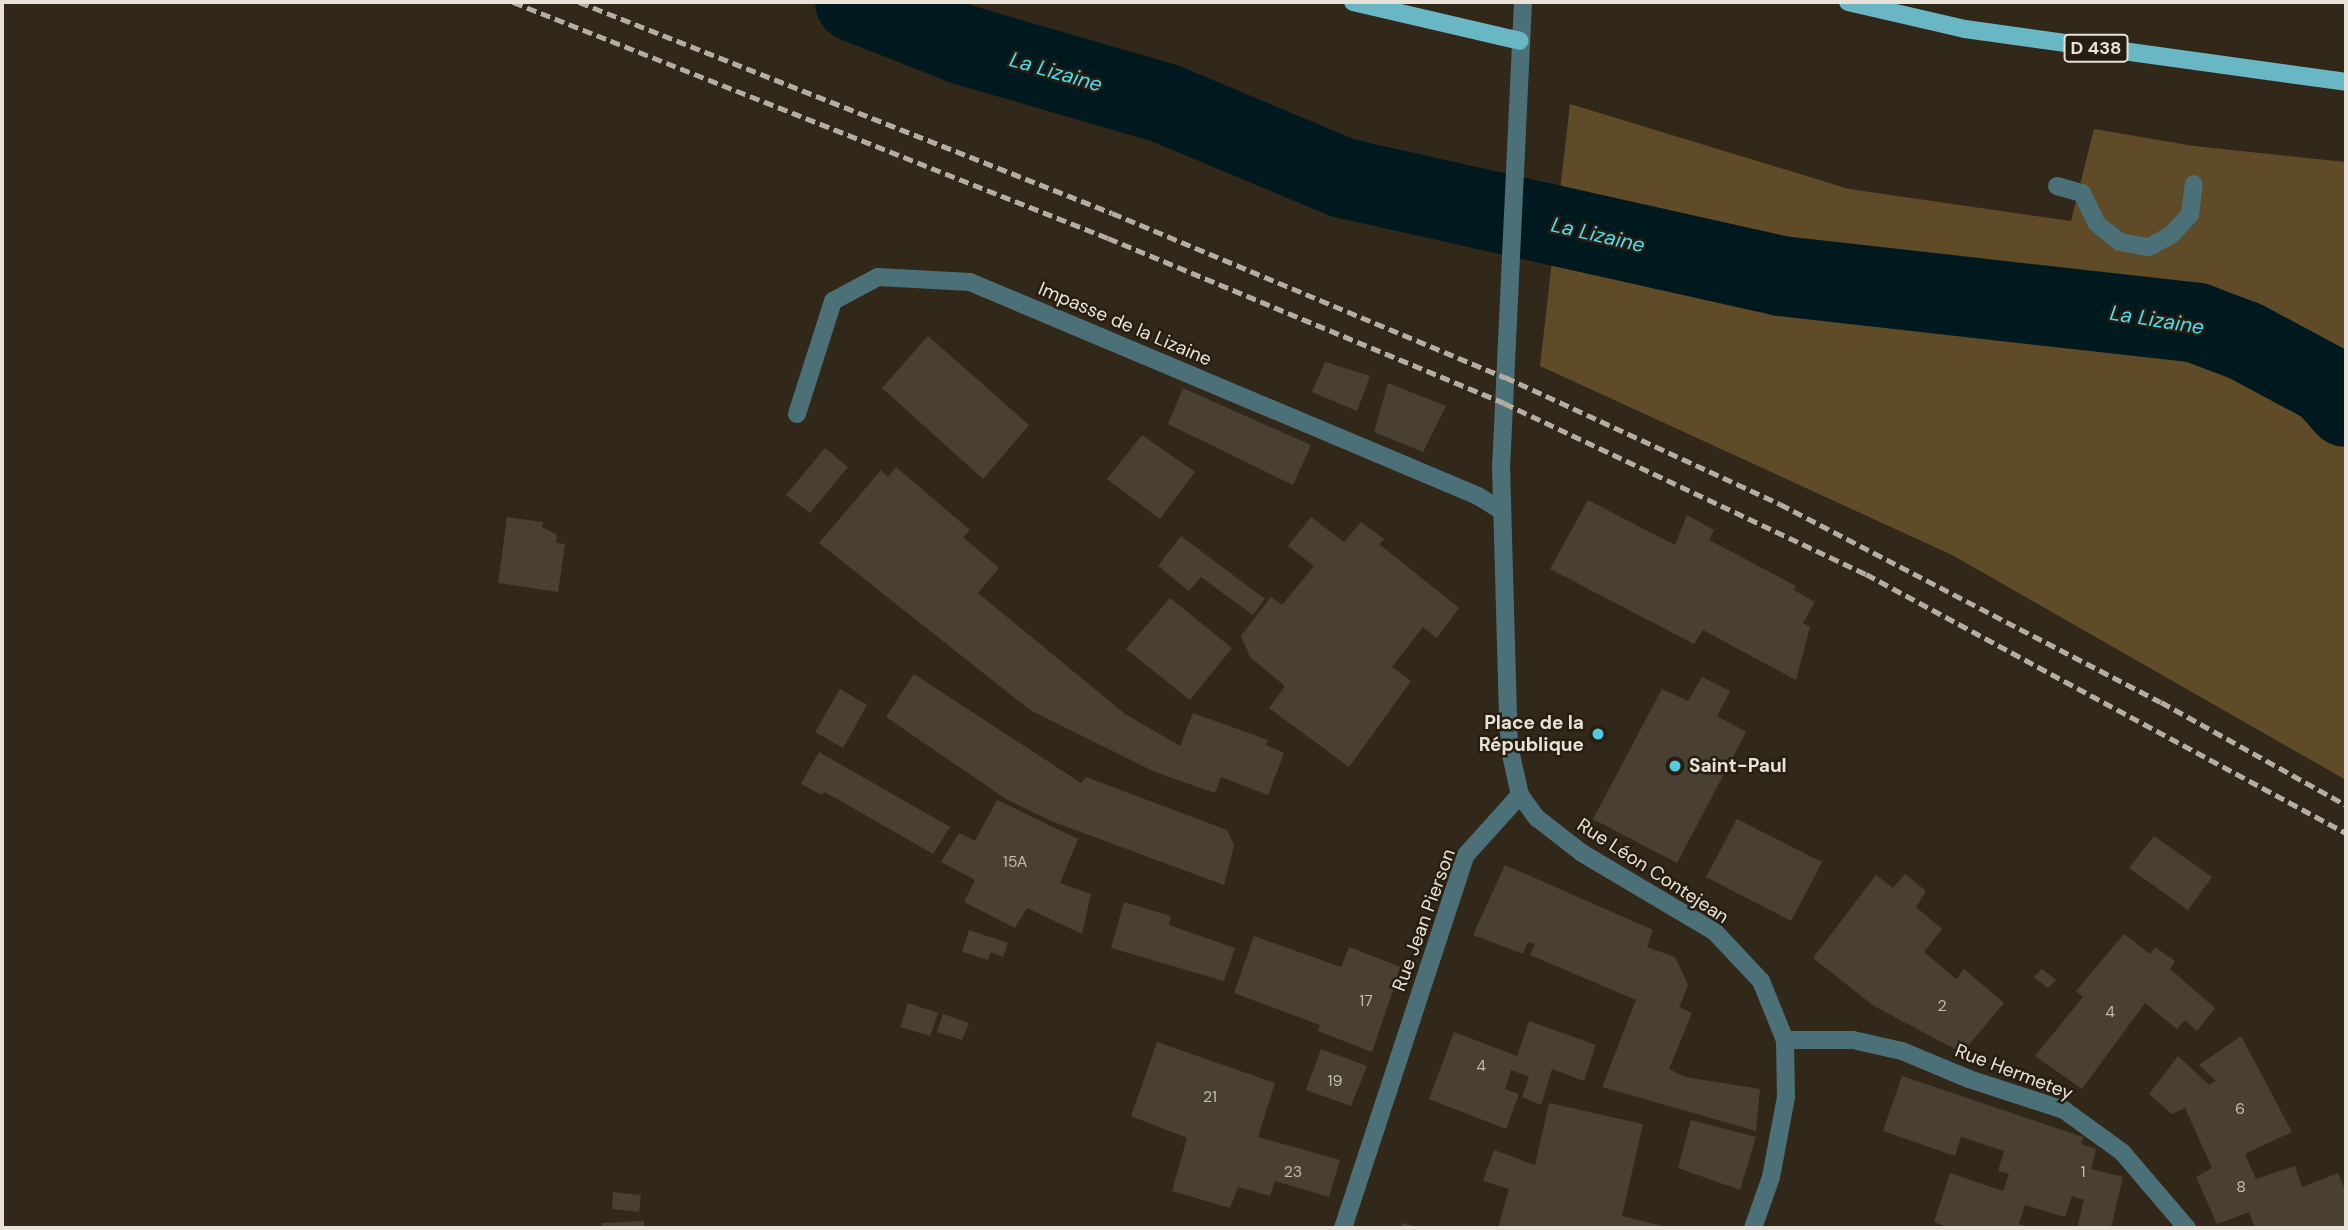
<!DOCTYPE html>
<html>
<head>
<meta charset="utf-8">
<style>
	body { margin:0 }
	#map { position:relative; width:2348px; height:1230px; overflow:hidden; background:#31281a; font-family:"DM Sans",sans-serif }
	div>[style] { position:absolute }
	.green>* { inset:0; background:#604b28 }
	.river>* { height:80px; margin:-40px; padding:0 40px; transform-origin:40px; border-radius:40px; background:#00191e }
	.building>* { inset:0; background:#4a4031 }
	.service>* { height:18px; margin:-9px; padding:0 9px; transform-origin:9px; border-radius:9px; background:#4c7077 }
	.minor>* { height:18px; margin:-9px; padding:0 9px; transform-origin:9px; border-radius:9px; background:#4c7077 }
	.tertiary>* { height:18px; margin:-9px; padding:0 9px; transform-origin:9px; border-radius:9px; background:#4c7077 }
	.primary>* { height:18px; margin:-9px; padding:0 9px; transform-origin:9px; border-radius:9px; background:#69b7c5 }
	.rail>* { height:5px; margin-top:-2.5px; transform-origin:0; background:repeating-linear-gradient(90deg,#b4ada3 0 10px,transparent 0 15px) }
	.dots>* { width:19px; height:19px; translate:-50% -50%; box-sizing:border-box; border:4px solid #271e10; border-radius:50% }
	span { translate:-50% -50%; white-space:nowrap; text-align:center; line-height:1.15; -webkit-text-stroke:5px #271e10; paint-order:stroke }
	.number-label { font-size:16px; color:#c0baaf }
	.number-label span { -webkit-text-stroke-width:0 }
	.shield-label span { padding:2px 5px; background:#271e10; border:2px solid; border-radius:5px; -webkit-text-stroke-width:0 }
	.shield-label { font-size:18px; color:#e8e2d9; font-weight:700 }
	.street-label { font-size:19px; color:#e8e2d9 }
	.poi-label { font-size:19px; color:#e8e2d9; font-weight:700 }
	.right { translate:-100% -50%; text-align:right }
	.left { translate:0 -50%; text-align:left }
	.water-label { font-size:21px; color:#4dddf5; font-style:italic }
	.frame { position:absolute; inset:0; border:4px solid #e8e2d9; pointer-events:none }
</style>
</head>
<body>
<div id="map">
	<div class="green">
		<div style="clip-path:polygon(1570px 104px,1849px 189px,2071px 221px,2094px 129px,2194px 146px,2346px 162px,2346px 780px,1952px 555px,1540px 366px)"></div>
	</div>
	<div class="river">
		<div style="left:855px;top:2px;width:117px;rotate:21.5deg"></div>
		<div style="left:964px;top:45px;width:208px;rotate:16.2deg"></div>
		<div style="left:1164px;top:103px;width:194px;rotate:22.7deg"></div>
		<div style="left:1343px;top:178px;width:449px;rotate:12.6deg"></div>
		<div style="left:1781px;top:276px;width:419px;rotate:6.4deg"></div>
		<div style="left:2197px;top:323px;width:51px;rotate:20.6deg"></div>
		<div style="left:2245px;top:341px;width:93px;rotate:28.2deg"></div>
		<div style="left:2327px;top:385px;width:29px;rotate:49deg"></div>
	</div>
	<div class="building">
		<div style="clip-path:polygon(928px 336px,1029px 425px,983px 479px,882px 388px)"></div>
		<div style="clip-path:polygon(1325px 362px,1370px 376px,1357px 411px,1312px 392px)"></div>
		<div style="clip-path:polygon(1388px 383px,1446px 406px,1423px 452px,1374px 432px)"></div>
		<div style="clip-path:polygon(1183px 388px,1311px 445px,1293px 485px,1168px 424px)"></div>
		<div style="clip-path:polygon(1142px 435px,1195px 472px,1160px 519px,1107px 479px)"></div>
		<div style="clip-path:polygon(825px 448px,848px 467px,810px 513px,786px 495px)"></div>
		<div style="clip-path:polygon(896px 467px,970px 530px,963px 537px,999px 568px,978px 593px,1125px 714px,1180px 746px,1193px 713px,1268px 740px,1266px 745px,1284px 753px,1268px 795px,1221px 777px,1215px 793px,1155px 772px,1030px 710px,819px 543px,881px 470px,888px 477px)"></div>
		<div style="clip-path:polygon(1588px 500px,1675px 545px,1687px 515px,1714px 530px,1709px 540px,1796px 586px,1794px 590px,1815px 602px,1803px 623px,1810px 627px,1796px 680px,1703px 630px,1694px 644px,1550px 569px)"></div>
		<div style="clip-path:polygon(507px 517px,543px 522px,542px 527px,557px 535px,556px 543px,565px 544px,558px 592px,498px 583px)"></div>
		<div style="clip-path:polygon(1311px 517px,1344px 542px,1361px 522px,1384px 539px,1379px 544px,1459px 608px,1437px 638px,1423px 627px,1392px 667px,1411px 681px,1349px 767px,1269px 708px,1285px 686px,1250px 657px,1241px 636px,1271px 597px,1282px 605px,1314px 566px,1288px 546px)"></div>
		<div style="clip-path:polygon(1181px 536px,1265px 599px,1253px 615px,1201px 577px,1189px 591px,1158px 566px)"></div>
		<div style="clip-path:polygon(1170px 598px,1232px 648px,1190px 700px,1126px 649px)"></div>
		<div style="clip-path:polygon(914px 674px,1081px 783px,1086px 777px,1227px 830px,1234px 845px,1224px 885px,1051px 821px,1006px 799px,886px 717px)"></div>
		<div style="clip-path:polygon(1702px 677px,1730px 691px,1717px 716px,1746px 732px,1677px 863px,1593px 819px,1662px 689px,1688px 701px)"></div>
		<div style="clip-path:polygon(840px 689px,867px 705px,843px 748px,815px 732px)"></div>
		<div style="clip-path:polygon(819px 752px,950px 827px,933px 854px,825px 792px,822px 795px,801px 784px)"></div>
		<div style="clip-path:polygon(997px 800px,1078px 839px,1060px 883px,1091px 894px,1082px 934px,1027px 908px,1015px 928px,964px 902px,975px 880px,941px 862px,959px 833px,975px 841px)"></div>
		<div style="clip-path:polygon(1737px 819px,1822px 862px,1791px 921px,1706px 877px)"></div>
		<div style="clip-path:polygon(2154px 836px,2212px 877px,2188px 910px,2129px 868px)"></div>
		<div style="clip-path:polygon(1505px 865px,1653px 930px,1647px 947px,1675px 957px,1688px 985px,1679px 1007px,1692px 1013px,1669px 1069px,1685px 1077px,1760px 1089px,1756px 1131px,1602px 1087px,1636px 1000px,1530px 955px,1535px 944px,1528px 942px,1523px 954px,1473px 935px)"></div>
		<div style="clip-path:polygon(1905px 874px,1926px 891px,1916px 907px,1942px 929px,1924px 952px,1956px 979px,1964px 969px,2004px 1003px,1962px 1053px,1874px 1006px,1813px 958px,1876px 875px,1893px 888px)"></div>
		<div style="clip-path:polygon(1124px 902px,1171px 916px,1169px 925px,1235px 948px,1224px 981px,1111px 948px)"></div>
		<div style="clip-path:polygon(969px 930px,1008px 943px,1003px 957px,991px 952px,988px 960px,962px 952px)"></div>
		<div style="clip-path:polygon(2124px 934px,2150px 954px,2155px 947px,2175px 961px,2170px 969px,2215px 1008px,2197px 1031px,2185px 1020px,2177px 1029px,2145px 1003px,2082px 1089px,2035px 1056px,2083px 997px,2076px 991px)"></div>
		<div style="clip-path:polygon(1254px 936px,1341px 967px,1349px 947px,1401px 967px,1372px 1052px,1318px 1031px,1320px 1025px,1234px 993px)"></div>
		<div style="clip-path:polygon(2042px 969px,2056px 980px,2048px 988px,2034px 977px)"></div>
		<div style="clip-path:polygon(908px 1003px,938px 1013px,930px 1036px,900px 1027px)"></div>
		<div style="clip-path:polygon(943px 1014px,969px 1023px,962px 1040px,937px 1032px)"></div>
		<div style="clip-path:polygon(1529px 1021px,1596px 1045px,1584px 1081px,1552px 1069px,1541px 1105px,1522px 1097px,1529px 1077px,1511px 1070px,1505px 1089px,1519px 1094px,1506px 1129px,1429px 1099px,1454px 1032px,1517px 1056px)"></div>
		<div style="clip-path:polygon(2241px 1036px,2292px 1132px,2245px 1154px,2256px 1179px,2295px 1166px,2302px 1187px,2338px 1173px,2346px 1193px,2346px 1228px,2255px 1228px,2249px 1212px,2217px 1224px,2196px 1177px,2212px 1168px,2185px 1108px,2172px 1114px,2149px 1094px,2178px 1056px,2209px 1085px,2216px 1081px,2199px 1065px)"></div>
		<div style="clip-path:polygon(1157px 1042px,1275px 1083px,1258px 1137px,1340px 1160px,1329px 1197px,1275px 1181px,1270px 1196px,1238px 1187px,1230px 1208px,1172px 1191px,1187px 1138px,1131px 1116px)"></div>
		<div style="clip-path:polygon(1321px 1049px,1367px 1066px,1351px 1106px,1306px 1090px)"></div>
		<div style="clip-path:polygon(1902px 1076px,2083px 1137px,2081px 1144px,2096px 1149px,2091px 1169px,2123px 1177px,2111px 1228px,2077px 1228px,2084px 1200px,2072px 1196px,2065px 1217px,2025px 1205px,2019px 1224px,2032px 1228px,1950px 1228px,1934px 1222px,1950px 1173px,2003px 1191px,2009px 1174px,1998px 1171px,2004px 1151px,1961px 1137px,1955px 1156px,1883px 1131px)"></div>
		<div style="clip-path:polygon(1549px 1103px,1643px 1124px,1622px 1216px,1670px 1228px,1498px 1228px,1509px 1189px,1483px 1181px,1494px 1150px,1535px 1165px)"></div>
		<div style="clip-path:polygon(1691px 1120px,1756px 1137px,1740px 1190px,1678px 1168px)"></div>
		<div style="clip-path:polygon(613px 1192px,641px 1195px,639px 1212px,612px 1209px)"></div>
		<div style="clip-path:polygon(644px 1221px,644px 1228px,602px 1228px,602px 1223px)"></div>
		<div style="clip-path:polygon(1402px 1223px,1417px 1227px,1417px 1228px,1400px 1228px)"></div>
	</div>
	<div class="service">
		<div style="left:2057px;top:186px;width:26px;rotate:16deg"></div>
		<div style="left:2082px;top:193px;width:34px;rotate:64deg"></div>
		<div style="left:2097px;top:224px;width:29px;rotate:38deg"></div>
		<div style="left:2120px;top:242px;width:29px;rotate:10deg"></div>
		<div style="left:2149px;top:247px;width:26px;rotate:-29deg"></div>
		<div style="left:2172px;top:234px;width:26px;rotate:-47deg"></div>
		<div style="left:2190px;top:215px;width:31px;rotate:-83deg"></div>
		<div style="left:797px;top:414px;width:119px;rotate:-72.3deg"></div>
		<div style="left:833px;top:301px;width:51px;rotate:-28.1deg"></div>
		<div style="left:878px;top:277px;width:92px;rotate:3.1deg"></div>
		<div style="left:970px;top:282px;width:551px;rotate:22.84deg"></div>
		<div style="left:1478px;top:496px;width:28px;rotate:32deg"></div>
	</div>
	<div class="minor">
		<div style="left:1785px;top:1040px;width:68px"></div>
		<div style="left:1853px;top:1040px;width:50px;rotate:12.7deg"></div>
		<div style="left:1902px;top:1051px;width:73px;rotate:22.7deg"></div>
		<div style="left:1969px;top:1079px;width:100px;rotate:18.1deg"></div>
		<div style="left:2064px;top:1110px;width:72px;rotate:35.9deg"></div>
		<div style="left:2122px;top:1152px;width:100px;rotate:49.5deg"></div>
		<div style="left:1343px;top:1228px;width:391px;rotate:-71.8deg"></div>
		<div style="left:1465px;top:856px;width:82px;rotate:-48deg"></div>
	</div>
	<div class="tertiary">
		<div style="left:1523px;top:2px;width:464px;rotate:92.7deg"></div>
		<div style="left:1501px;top:465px;width:281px;rotate:88.4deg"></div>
		<div style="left:1509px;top:746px;width:50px;rotate:77.3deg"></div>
		<div style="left:1520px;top:795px;width:29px;rotate:54deg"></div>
		<div style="left:1537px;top:818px;width:57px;rotate:37.9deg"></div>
		<div style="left:1582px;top:853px;width:155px;rotate:30.7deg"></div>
		<div style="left:1715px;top:932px;width:67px;rotate:46.8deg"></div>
		<div style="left:1761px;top:981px;width:64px;rotate:67.9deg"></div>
		<div style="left:1785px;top:1040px;width:57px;rotate:89deg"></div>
		<div style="left:1786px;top:1097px;width:81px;rotate:100.6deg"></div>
		<div style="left:1771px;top:1177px;width:54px;rotate:109.4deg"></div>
	</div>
	<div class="primary">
		<div style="left:1353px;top:2px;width:171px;rotate:13.1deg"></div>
		<div style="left:1848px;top:2px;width:120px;rotate:13deg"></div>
		<div style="left:1965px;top:29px;width:385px;rotate:7.9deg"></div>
	</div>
	<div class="rail">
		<div style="left:513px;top:2px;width:640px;rotate:21.64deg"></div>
		<div style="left:1108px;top:238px;width:429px;rotate:22.6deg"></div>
		<div style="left:1504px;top:403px;width:400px;rotate:25.3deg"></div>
		<div style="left:1866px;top:574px;width:545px;rotate:28.35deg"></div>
		<div style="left:579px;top:2px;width:573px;rotate:21.6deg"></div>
		<div style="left:1112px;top:213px;width:426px;rotate:22.7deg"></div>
		<div style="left:1505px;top:377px;width:303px;rotate:24.8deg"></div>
		<div style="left:1780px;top:504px;width:429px;rotate:27.5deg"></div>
		<div style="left:2161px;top:702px;width:212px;rotate:29.1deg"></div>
	</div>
	<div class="dots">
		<div style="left:1598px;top:734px;background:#54cade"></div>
		<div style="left:1675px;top:766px;background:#54cade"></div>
	</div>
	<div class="number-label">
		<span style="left:1015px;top:862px">15A</span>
		<span style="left:1366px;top:1001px">17</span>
		<span style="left:1942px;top:1006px">2</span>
		<span style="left:2110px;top:1012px">4</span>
		<span style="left:1481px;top:1066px">4</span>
		<span style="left:1335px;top:1081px">19</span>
		<span style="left:1210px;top:1097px">21</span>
		<span style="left:2240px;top:1109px">6</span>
		<span style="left:1293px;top:1172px">23</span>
		<span style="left:2083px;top:1172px">1</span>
		<span style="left:2241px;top:1187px">8</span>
	</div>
	<div class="shield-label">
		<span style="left:2096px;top:48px">D 438</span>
	</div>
	<div class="street-label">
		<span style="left:1125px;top:324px;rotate:23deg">Impasse de la Lizaine</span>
		<span style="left:1653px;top:871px;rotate:33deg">Rue Léon Contejean</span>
		<span style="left:1424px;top:920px;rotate:-70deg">Rue Jean Pierson</span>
		<span style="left:2014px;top:1072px;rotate:21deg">Rue Hermetey</span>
	</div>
	<div class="poi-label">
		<span class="right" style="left:1584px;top:734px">Place de la<br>République</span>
		<span class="left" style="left:1689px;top:766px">Saint-Paul</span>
	</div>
	<div class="water-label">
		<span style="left:1056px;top:72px;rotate:16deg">La Lizaine</span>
		<span style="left:1598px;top:235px;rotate:13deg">La Lizaine</span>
		<span style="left:2157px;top:320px;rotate:9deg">La Lizaine</span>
	</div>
	<div class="frame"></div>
</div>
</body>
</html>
